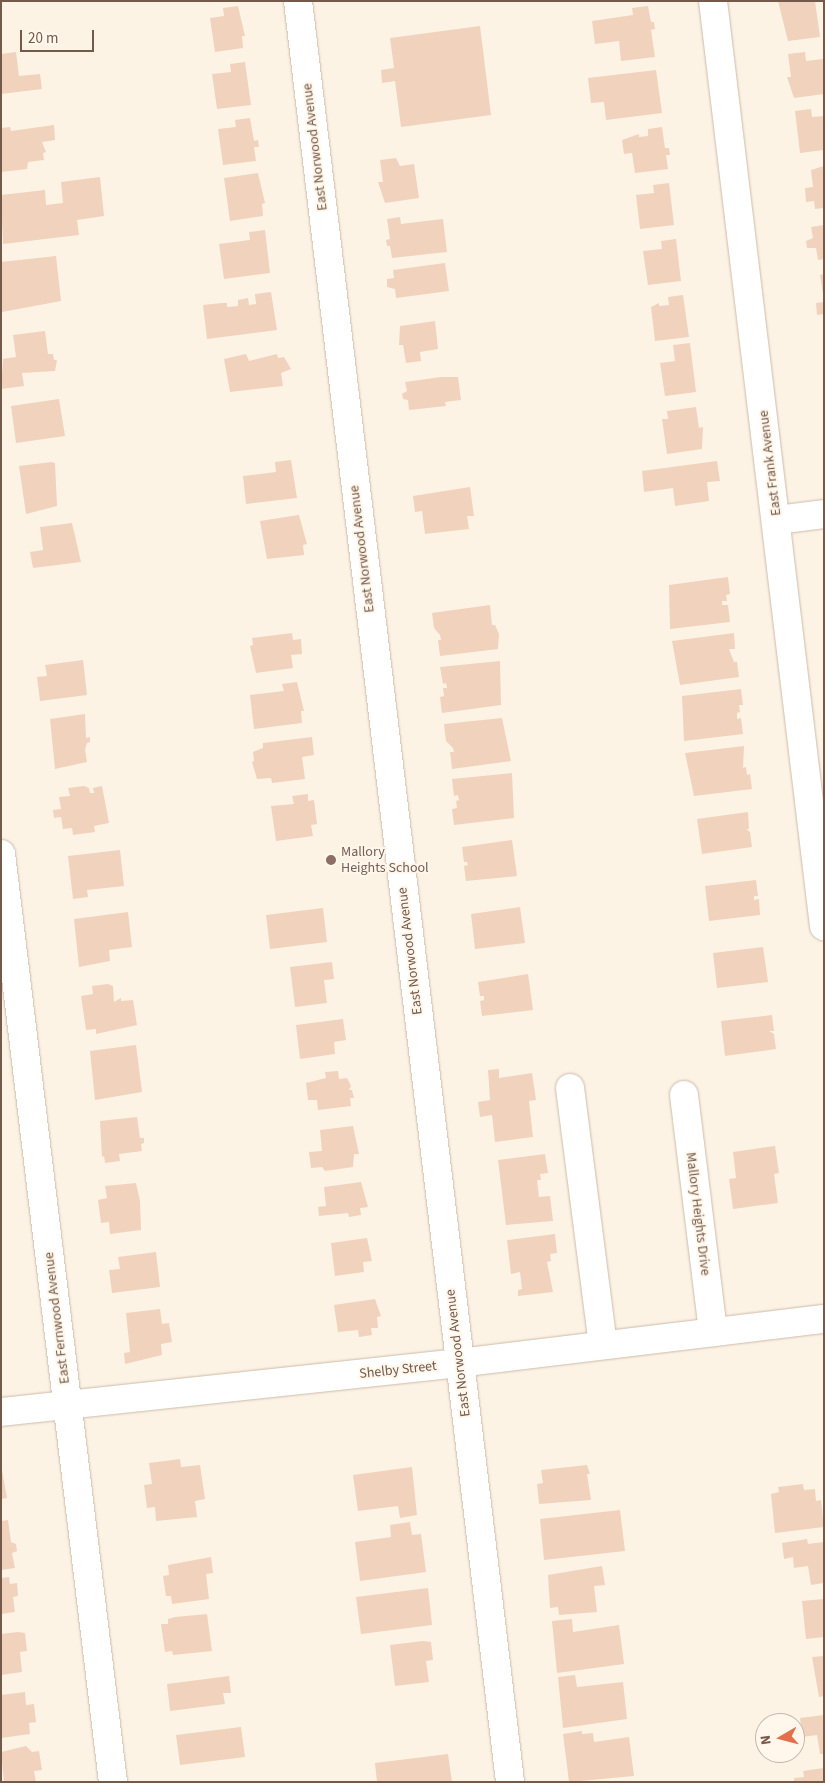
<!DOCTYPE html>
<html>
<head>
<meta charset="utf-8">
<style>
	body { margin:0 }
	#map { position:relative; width:825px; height:1783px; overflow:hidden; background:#fcf3e5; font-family:"Source Sans 3",sans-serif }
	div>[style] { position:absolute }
	.building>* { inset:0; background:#f1d2bd }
	.roads { filter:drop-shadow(0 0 1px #cdbbab) drop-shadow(0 0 1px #cdbbab) }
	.minor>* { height:28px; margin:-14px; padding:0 14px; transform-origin:14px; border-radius:14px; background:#fff }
	.dots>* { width:14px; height:14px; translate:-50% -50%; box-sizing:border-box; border:2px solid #fff7eb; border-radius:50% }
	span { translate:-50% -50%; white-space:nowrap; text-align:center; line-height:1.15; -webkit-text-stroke:4px #fff7eb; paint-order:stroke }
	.street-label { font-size:14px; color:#745a4a }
	.education-label { font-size:14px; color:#785e54 }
	.left { translate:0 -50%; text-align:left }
	.frame { position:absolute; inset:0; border:2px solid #745a4a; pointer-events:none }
	.north { position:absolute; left:755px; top:1713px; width:50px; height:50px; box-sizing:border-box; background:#fff7eb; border:1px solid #c7b8ab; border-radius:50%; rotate:262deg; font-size:14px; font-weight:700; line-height:20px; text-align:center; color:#745a4a }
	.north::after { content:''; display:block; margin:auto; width:18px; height:22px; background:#e46f4c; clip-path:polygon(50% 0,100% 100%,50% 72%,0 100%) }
	.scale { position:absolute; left:20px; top:30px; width:74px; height:22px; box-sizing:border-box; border:2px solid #745a4a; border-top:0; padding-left:6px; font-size:15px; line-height:18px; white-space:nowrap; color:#745a4a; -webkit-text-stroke:4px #fff7eb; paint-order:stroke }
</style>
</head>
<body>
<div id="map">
	<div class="building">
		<div style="clip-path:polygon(778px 1px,815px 1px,820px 37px,788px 41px)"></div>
		<div style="clip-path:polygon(238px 6px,245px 36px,242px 36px,243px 48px,215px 52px,210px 18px,224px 16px,223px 8px)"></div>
		<div style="clip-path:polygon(648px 6px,651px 22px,654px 22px,655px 29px,651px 30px,655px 57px,621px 61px,619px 41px,595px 44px,592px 21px,633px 15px,632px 8px)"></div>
		<div style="clip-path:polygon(480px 26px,491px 115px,401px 127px,395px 81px,382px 83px,381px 70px,394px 68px,390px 38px)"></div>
		<div style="clip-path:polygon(16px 52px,19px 76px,40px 74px,42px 89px,1px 94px,1px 54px)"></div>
		<div style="clip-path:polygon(805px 52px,806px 61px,823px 59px,824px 94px,794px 98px,787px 77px,791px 77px,788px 54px)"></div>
		<div style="clip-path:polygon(245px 62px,251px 105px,217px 109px,212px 74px,231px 72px,230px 64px)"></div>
		<div style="clip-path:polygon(656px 70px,662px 113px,606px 120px,604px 102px,591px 103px,588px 78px)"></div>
		<div style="clip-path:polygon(811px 109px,812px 117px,824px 116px,824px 150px,800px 153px,795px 111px)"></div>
		<div style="clip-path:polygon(250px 118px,254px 141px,258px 140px,259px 147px,254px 147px,256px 161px,223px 165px,218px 129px,236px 127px,235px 120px)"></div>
		<div style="clip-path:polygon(54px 125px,55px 140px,42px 142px,46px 152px,43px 153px,44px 160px,28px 162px,27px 169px,1px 172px,1px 128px,10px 127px,11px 131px)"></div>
		<div style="clip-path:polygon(662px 127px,665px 148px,669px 148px,670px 155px,666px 155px,668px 169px,635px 173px,632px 153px,624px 154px,622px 140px,639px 134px,639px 137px,648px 136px,648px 129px)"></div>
		<div style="clip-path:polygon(396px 158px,400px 166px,414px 164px,419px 198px,385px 203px,378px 182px,383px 182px,380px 160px)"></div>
		<div style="clip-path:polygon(824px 166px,824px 208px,815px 209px,814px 201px,806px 202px,805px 188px,813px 187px,811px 170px)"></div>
		<div style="clip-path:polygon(258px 173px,265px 203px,262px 204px,263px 216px,230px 221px,224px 178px)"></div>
		<div style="clip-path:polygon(100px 177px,104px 216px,77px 220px,79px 235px,3px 244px,1px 195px,45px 190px,46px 205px,63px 203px,61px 182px)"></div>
		<div style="clip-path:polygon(669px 183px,674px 225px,640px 229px,636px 195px,654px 193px,653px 185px)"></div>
		<div style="clip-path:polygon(400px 217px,401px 224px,443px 219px,447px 252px,392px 258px,390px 246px,387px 246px,386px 240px,390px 239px,387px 219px)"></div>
		<div style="clip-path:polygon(824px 225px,824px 259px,818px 260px,816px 248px,807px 248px,806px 241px,813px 238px,811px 227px)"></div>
		<div style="clip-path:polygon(265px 230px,270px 273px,224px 279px,219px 244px,250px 240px,249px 232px)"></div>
		<div style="clip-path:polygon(676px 239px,681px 281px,648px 285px,643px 251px,662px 249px,661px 241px)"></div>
		<div style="clip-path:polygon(56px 256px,61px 301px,2px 312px,1px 262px)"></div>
		<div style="clip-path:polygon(445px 263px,449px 291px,396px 298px,395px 289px,387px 287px,387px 279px,394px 278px,393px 270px)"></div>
		<div style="clip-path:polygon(824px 274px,824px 294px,823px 294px,820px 275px)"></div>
		<div style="clip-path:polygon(271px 292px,277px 330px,207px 339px,203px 305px,222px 303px,227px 303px,227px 307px,238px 306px,238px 300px,248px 298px,249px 305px,256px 304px,255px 294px)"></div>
		<div style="clip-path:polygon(683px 295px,689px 337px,655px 341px,651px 307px,659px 303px,659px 306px,669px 305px,668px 297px)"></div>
		<div style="clip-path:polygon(824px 302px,824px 314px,817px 315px,816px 303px)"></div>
		<div style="clip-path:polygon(435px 321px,438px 349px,420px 352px,421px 361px,406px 363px,403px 345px,399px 345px,400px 326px)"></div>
		<div style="clip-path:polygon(45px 331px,48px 354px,53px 354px,54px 360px,57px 360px,55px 371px,22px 373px,24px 386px,1px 389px,3px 359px,16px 357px,13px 335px)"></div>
		<div style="clip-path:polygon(690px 343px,696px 392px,665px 396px,660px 363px,675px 361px,673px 345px)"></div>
		<div style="clip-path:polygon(246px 354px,249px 361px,277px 354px,278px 358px,284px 357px,291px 369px,281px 373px,283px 386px,230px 392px,224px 359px)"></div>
		<div style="clip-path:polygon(441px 377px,458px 377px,461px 400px,445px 402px,446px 406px,409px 410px,408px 400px,403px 399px,402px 394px,407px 391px,405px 382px)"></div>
		<div style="clip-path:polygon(59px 399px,65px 436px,16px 443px,11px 406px)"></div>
		<div style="clip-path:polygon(696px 407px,699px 428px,703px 427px,702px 449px,667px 454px,662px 419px,668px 419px,667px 411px)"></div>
		<div style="clip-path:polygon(291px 460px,297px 498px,246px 504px,243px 476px,276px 472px,275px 462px)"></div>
		<div style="clip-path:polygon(717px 461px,720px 481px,707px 482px,709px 501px,675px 506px,673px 488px,644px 492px,642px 471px)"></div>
		<div style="clip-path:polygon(51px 462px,55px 463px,57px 506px,26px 514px,19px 466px)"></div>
		<div style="clip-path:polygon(470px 487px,474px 516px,467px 516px,469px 529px,425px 534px,422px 511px,415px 512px,413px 496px)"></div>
		<div style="clip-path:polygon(299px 515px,307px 544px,303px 545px,304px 555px,267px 559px,260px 521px)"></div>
		<div style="clip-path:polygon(72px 523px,81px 562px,33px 568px,30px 552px,43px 550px,40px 527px)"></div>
		<div style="clip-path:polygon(728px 577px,730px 594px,726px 595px,727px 601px,722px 601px,722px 605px,728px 605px,730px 622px,670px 629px,669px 585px)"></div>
		<div style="clip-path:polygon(490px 605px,492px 625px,495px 625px,499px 634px,498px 649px,440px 656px,438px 640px,441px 640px,440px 635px,434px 628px,432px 613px)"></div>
		<div style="clip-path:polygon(292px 633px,293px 640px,301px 639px,302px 654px,291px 655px,293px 668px,256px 673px,250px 646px,253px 645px,252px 638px)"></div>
		<div style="clip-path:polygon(734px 633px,735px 649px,729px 649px,734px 662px,737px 662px,739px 677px,680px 685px,672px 641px)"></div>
		<div style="clip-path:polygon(83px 660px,87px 695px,40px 701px,37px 677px,47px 676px,45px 665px)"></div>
		<div style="clip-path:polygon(500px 661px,501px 705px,442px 713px,440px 697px,444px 696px,443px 688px,447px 688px,446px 683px,443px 684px,440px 667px)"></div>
		<div style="clip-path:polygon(297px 682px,304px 711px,301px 711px,302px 723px,254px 729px,250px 695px,284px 691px,282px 684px)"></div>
		<div style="clip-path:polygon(741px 689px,743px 705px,739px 705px,740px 712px,737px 713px,737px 719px,741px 718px,743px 734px,684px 741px,682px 696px)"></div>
		<div style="clip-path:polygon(85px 714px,86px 738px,90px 737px,90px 742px,87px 743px,85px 750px,87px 762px,55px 769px,50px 719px)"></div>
		<div style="clip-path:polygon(502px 718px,511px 761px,452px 769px,450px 752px,454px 752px,453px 748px,446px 741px,444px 724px)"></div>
		<div style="clip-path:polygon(312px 737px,314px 755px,302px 757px,305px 779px,272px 783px,271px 778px,257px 779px,252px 762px,254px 761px,253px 752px,263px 748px,263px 743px)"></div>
		<div style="clip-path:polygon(744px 746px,743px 768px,746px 767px,747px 775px,750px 774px,752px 789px,694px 796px,685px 753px)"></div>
		<div style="clip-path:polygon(512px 773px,514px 818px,454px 825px,452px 809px,457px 808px,456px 801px,459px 800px,458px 795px,454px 796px,452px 779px)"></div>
		<div style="clip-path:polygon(84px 786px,89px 788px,90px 793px,94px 793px,93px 788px,102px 786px,109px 823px,94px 826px,95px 832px,73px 835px,72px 828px,63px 829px,61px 817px,54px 818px,53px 810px,61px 809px,59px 797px,70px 796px,68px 788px)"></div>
		<div style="clip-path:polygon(308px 794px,308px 801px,314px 800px,317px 824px,311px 825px,313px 836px,276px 841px,271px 806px,294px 804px,292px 796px)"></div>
		<div style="clip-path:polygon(748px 812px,749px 829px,746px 829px,750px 832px,752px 847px,702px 854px,697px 819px)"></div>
		<div style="clip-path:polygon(512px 840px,517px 876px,466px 881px,464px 866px,468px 865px,467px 862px,464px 862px,462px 847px)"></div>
		<div style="clip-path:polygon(120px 850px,124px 886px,87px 890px,88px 897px,73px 899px,68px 856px)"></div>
		<div style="clip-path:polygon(756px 880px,758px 896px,754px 896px,754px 900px,759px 899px,760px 915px,709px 921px,705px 886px)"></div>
		<div style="clip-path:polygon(520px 907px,525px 943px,475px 949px,471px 914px)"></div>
		<div style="clip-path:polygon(323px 908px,327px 942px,270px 949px,266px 915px)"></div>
		<div style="clip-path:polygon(128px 912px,132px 947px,109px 950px,110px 961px,79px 967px,74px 919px)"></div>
		<div style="clip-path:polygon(763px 947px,768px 982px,717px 988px,713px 953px)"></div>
		<div style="clip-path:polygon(332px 962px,334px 979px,324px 980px,327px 1003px,295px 1007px,290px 967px)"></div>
		<div style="clip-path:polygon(528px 974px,533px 1010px,482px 1016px,480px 1001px,484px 1000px,484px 996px,480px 996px,478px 982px)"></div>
		<div style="clip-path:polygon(108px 984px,113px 986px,114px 1002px,121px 998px,121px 1001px,133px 1000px,137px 1025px,96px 1034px,96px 1029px,86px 1030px,81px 996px,93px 994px,92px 986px)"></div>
		<div style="clip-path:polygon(772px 1015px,774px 1031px,769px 1031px,774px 1034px,776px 1049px,725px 1056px,721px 1021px)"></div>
		<div style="clip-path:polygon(343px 1019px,346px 1040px,334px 1042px,335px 1054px,300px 1059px,296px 1025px)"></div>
		<div style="clip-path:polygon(136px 1045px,142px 1092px,95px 1100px,90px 1051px)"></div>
		<div style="clip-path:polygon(499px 1069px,499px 1078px,532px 1073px,536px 1100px,529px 1101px,533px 1137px,495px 1142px,492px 1115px,480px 1117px,478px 1102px,490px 1100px,488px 1070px)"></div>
		<div style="clip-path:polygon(338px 1071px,339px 1079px,347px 1078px,351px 1086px,349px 1090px,352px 1090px,354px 1098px,350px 1098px,351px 1106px,318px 1110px,317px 1100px,308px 1100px,306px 1083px,326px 1078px,325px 1072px)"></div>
		<div style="clip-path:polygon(137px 1117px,140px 1138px,144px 1138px,144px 1143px,141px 1144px,142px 1151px,119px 1154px,120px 1161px,105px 1163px,104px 1156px,102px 1157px,100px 1121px)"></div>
		<div style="clip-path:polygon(353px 1126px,359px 1154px,354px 1154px,353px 1167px,325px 1171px,322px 1167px,311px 1168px,309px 1152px,322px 1151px,320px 1130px)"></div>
		<div style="clip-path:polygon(775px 1146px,779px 1173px,774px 1174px,778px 1203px,733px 1209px,729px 1179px,736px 1178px,733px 1152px)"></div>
		<div style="clip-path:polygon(545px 1154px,548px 1173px,540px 1174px,541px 1180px,537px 1180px,539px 1197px,550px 1196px,553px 1221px,506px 1225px,498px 1160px)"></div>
		<div style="clip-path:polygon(361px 1182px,368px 1207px,360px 1208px,361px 1215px,349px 1217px,348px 1213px,319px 1216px,318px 1207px,326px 1206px,324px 1187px)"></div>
		<div style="clip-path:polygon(136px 1183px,140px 1201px,141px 1230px,110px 1234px,109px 1222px,101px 1223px,98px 1200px,107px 1198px,105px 1186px)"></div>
		<div style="clip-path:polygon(555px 1234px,557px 1253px,550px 1254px,551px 1261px,547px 1262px,553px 1292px,518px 1296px,518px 1290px,522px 1289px,520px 1272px,511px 1274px,507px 1240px)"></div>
		<div style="clip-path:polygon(367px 1238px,372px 1261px,363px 1262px,364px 1272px,335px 1276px,331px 1243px)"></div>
		<div style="clip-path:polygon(156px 1252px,160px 1287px,112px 1293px,109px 1270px,120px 1269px,118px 1257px)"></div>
		<div style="clip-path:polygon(375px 1299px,381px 1316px,377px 1317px,378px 1328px,371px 1328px,372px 1335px,359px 1337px,358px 1330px,338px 1332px,334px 1305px)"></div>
		<div style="clip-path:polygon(160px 1309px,162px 1324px,169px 1323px,172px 1342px,161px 1344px,162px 1355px,125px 1364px,124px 1353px,130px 1352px,126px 1313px)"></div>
		<div style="clip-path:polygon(180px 1459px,181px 1467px,200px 1465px,205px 1499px,195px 1501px,197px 1517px,156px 1521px,155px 1507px,147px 1508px,144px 1485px,152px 1484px,149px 1463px)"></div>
		<div style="clip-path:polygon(1px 1465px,7px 1498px,1px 1499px)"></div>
		<div style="clip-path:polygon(587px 1465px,590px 1474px,587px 1474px,591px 1500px,539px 1504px,537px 1484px,543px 1483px,541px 1470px)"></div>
		<div style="clip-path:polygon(412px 1467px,417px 1515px,400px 1518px,398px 1506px,358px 1511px,353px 1475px)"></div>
		<div style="clip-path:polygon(803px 1484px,804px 1490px,815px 1489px,816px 1501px,821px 1500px,824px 1527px,775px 1533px,771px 1494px,779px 1492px,778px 1487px)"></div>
		<div style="clip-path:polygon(620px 1510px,625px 1551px,544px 1560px,540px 1519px)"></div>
		<div style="clip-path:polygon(8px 1520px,11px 1542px,16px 1544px,17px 1551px,12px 1553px,15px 1568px,1px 1570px,1px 1521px)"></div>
		<div style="clip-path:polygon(410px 1522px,412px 1535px,421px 1534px,426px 1572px,360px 1581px,355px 1542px,391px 1537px,390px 1525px)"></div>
		<div style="clip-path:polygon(807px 1539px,808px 1544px,824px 1542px,824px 1583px,811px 1585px,808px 1566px,794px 1568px,793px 1557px,784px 1559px,782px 1543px)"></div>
		<div style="clip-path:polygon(211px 1557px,213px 1573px,206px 1574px,209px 1599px,172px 1604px,171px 1596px,166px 1596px,163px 1576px,169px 1575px,168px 1565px)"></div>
		<div style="clip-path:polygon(602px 1566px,605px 1585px,594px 1586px,597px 1612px,559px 1615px,558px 1607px,550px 1608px,548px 1575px)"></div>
		<div style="clip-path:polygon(9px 1577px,10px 1584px,17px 1583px,18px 1596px,13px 1597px,15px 1612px,1px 1614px,1px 1578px)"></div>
		<div style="clip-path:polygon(428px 1588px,432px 1625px,361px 1634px,356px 1597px)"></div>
		<div style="clip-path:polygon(824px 1599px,824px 1637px,806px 1639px,802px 1601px)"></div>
		<div style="clip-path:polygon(207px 1614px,212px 1651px,173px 1655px,172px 1651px,165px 1652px,161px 1624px,168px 1624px,168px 1619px,175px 1617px)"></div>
		<div style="clip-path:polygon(572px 1619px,573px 1632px,619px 1625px,624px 1664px,557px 1673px,552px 1621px)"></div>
		<div style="clip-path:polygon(18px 1632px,25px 1633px,27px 1651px,20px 1652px,22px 1672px,1px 1675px,1px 1634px)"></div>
		<div style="clip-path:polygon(423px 1641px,431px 1642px,433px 1660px,426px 1661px,429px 1682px,395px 1686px,390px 1645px)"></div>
		<div style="clip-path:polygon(824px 1656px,824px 1696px,819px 1697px,812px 1657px)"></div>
		<div style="clip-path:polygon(575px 1675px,577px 1687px,623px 1682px,627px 1719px,563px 1728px,558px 1677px)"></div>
		<div style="clip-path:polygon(229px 1676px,231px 1693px,223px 1693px,225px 1704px,170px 1711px,167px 1684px)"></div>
		<div style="clip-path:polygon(25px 1692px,26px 1705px,34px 1704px,36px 1722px,29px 1723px,30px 1734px,1px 1738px,1px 1695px)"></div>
		<div style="clip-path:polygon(824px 1715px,824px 1754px,820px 1754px,817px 1735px,802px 1737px,800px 1718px)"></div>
		<div style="clip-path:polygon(241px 1727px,245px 1757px,180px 1765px,176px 1735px)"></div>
		<div style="clip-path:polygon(582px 1731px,582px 1734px,593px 1733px,594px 1742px,629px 1737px,634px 1776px,569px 1782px,563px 1734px)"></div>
		<div style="clip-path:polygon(26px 1746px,32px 1752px,39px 1751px,42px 1770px,34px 1771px,36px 1782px,4px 1782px,1px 1752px)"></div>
		<div style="clip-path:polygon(448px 1754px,452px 1782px,377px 1782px,375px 1763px)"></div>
		<div style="clip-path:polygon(824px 1768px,824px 1782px,794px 1782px,794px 1778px,804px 1777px,803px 1771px)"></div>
	</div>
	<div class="roads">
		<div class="minor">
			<div style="left:298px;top:1px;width:1794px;rotate:83.21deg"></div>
			<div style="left:713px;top:1px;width:932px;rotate:83.16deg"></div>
			<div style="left:777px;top:520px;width:47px;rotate:-7.3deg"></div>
			<div style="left:1px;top:854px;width:935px;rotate:83.12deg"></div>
			<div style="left:570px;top:1088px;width:259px;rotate:82.7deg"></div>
			<div style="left:684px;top:1095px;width:239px;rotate:83deg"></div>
			<div style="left:1px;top:1412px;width:461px;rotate:-6.1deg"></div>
			<div style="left:459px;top:1363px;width:368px;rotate:-6.9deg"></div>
		</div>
	</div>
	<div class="dots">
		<div style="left:331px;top:860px;background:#8d6e63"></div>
	</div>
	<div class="street-label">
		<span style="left:315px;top:147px;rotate:-97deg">East Norwood Avenue</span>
		<span style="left:770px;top:463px;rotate:-97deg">East Frank Avenue</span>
		<span style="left:362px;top:549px;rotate:-97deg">East Norwood Avenue</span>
		<span style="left:410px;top:951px;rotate:-97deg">East Norwood Avenue</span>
		<span style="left:698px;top:1214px;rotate:83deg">Mallory Heights Drive</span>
		<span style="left:57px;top:1318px;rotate:-97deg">East Fernwood Avenue</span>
		<span style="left:458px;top:1353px;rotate:-97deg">East Norwood Avenue</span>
		<span style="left:398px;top:1370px;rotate:-6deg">Shelby Street</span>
	</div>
	<div class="education-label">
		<span class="left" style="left:341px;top:860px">Mallory<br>Heights School</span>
	</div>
	<div class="frame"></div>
	<div class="north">N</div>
	<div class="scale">20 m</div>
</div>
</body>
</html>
